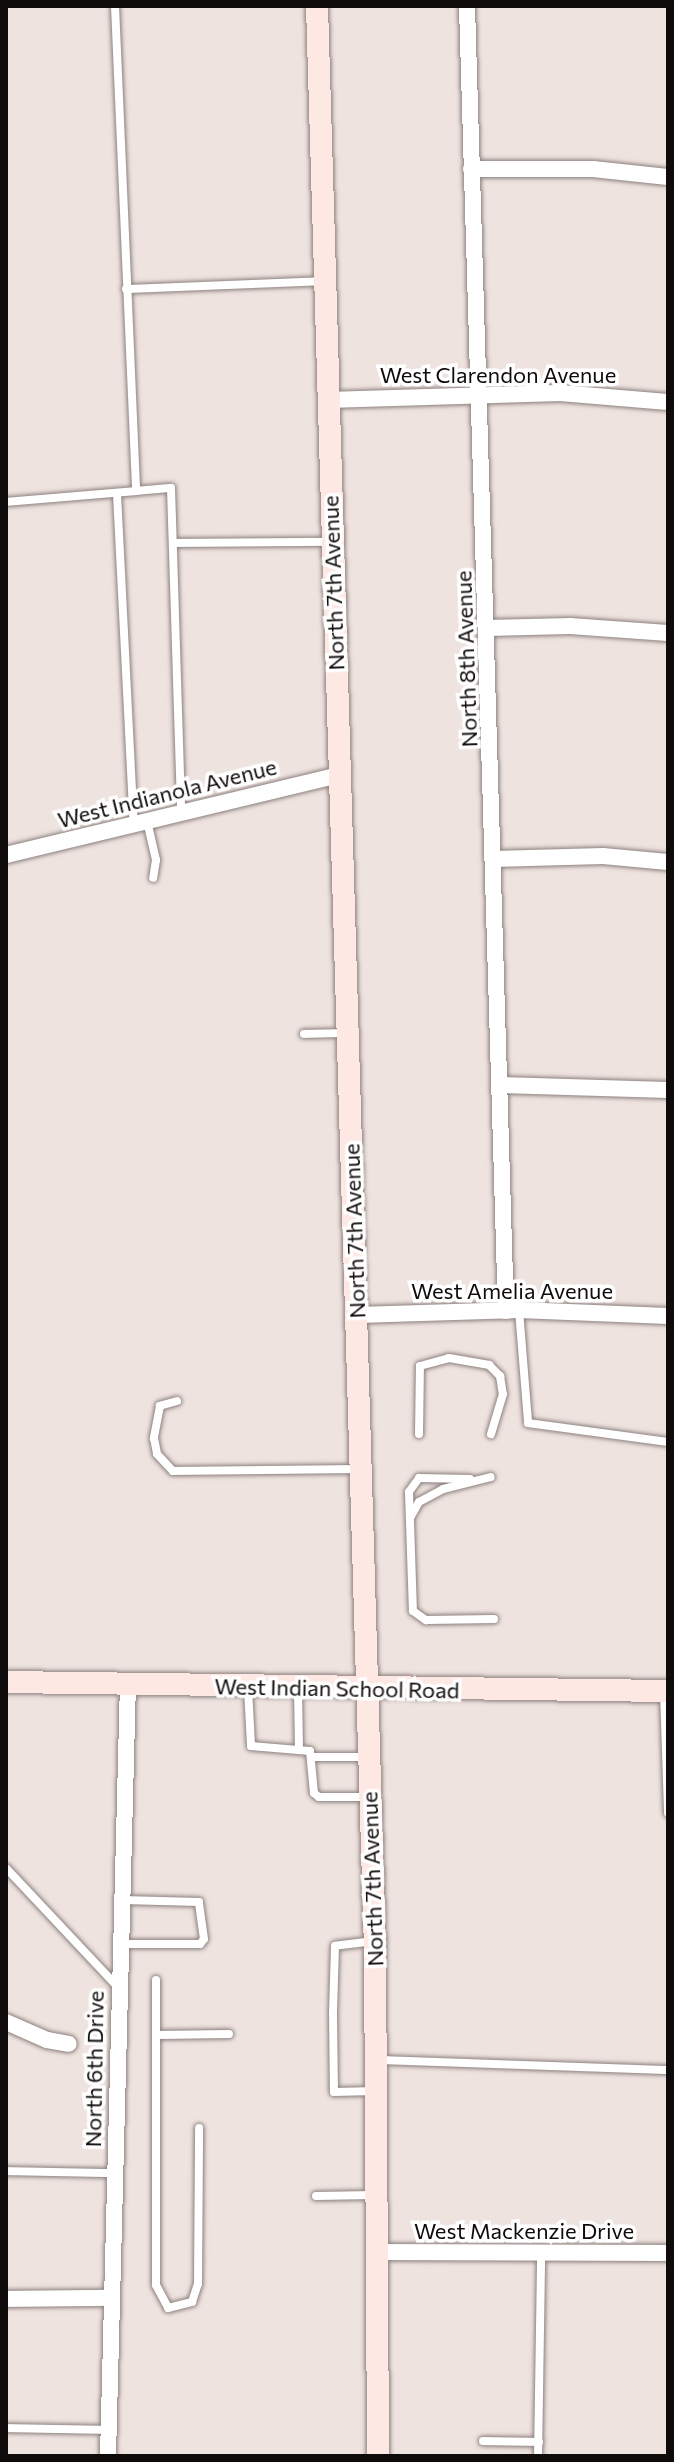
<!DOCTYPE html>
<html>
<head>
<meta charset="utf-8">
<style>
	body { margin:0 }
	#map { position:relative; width:674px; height:2462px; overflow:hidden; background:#efe3e0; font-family:Commissioner,sans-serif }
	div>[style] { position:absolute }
	.roads { filter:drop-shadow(0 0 2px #8c817e) drop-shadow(0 0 2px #8c817e) }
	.service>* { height:8px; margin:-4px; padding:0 4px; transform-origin:4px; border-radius:4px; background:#fff }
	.minor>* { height:16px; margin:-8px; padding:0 8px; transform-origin:8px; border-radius:8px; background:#fff }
	.secondary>* { height:22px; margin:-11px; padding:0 11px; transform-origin:11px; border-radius:11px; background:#fde8e3 }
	span { translate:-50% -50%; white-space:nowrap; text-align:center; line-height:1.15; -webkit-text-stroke:7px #fff; paint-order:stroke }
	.street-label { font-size:22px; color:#0f0b0a }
	.frame { position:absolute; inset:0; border:8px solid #0f0b0a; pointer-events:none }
</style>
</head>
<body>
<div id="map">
	<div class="roads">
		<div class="service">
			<div style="left:115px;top:6px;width:485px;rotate:87.5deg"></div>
			<div style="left:136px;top:491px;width:35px;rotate:-5deg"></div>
			<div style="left:171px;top:488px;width:325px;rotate:88.2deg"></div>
			<div style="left:126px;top:289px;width:197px;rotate:-2.3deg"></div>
			<div style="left:117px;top:494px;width:331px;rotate:87.1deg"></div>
			<div style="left:6px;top:502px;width:130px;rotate:-4.8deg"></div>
			<div style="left:174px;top:543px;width:158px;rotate:-0.4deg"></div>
			<div style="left:147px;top:821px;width:40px;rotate:77deg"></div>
			<div style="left:156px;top:860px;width:18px;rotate:99deg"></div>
			<div style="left:304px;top:1034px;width:42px;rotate:-1.4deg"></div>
			<div style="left:519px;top:1310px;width:113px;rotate:85.4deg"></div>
			<div style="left:528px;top:1423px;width:141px;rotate:7.7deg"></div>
			<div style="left:177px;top:1401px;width:18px;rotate:164deg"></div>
			<div style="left:160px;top:1406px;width:33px;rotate:101deg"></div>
			<div style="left:154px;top:1438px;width:16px;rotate:79deg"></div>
			<div style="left:157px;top:1454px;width:23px;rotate:47deg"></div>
			<div style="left:173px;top:1471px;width:184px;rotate:-0.6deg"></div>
			<div style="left:419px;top:1434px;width:68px;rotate:-89.2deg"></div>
			<div style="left:420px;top:1366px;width:30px;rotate:-15deg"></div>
			<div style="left:449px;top:1358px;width:41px;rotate:9.9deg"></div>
			<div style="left:489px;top:1365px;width:16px;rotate:45deg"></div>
			<div style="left:500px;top:1376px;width:18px;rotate:81deg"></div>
			<div style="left:503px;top:1394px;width:42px;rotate:106.7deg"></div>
			<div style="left:470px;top:1479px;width:51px;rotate:-178.9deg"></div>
			<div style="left:419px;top:1478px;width:17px;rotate:126deg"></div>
			<div style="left:409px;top:1492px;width:119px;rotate:88.1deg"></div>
			<div style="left:413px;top:1611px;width:16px;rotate:35deg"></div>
			<div style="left:426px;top:1620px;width:68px;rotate:-0.8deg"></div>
			<div style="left:410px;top:1518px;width:18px;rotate:-61deg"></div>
			<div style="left:419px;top:1502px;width:27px;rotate:-28deg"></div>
			<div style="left:443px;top:1489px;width:49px;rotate:-14deg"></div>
			<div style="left:248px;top:1688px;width:58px;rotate:87deg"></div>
			<div style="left:251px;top:1746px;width:59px;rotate:4.8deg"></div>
			<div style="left:310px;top:1751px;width:42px;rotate:84.6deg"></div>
			<div style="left:314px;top:1793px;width:6px;rotate:39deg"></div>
			<div style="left:319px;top:1797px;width:50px"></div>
			<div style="left:298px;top:1688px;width:62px;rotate:89.1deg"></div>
			<div style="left:664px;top:1691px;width:122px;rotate:88.1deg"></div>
			<div style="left:314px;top:1757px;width:52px"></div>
			<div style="left:6px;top:1868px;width:162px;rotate:46.8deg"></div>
			<div style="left:374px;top:1941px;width:39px;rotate:173deg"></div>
			<div style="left:335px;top:1946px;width:67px;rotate:91.7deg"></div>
			<div style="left:333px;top:2013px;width:79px;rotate:89.3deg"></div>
			<div style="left:334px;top:2092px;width:41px;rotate:-1.4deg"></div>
			<div style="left:120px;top:1944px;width:80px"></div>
			<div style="left:200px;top:1944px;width:6px;rotate:-51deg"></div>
			<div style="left:204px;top:1939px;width:37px;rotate:-98deg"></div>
			<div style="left:199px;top:1902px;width:77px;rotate:-178.5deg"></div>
			<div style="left:156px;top:1980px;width:305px;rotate:90deg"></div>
			<div style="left:156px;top:2285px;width:26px;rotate:62deg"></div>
			<div style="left:168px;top:2308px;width:25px;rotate:-14deg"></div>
			<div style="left:192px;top:2302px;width:19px;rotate:-72deg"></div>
			<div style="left:198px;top:2284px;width:156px;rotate:-89.6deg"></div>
			<div style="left:156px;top:2035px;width:73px;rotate:-0.8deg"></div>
			<div style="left:377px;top:2060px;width:291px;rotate:2deg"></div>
			<div style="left:6px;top:2171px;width:107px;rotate:1.1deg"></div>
			<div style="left:316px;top:2196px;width:57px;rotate:-1deg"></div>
			<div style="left:6px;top:2428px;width:102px;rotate:1.1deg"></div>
			<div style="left:483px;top:2441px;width:56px;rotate:1deg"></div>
			<div style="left:538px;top:2456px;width:202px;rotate:-89.1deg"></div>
		</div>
		<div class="minor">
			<div style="left:467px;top:6px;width:1306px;rotate:88.29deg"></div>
			<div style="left:471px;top:169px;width:122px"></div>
			<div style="left:593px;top:169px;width:75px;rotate:6.1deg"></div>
			<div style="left:327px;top:400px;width:233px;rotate:-1.7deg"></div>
			<div style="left:560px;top:393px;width:108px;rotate:4.8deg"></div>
			<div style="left:487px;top:628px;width:83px;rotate:-1.4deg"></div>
			<div style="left:570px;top:626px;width:98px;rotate:4.1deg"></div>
			<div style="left:6px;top:855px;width:342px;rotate:-13.5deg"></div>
			<div style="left:493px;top:859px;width:110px;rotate:-1.6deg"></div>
			<div style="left:603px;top:856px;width:65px;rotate:5.3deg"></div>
			<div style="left:500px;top:1085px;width:168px;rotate:1.7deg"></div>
			<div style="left:357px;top:1315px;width:162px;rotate:-1.8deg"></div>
			<div style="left:519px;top:1310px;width:149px;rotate:2.3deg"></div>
			<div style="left:6px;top:2022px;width:45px;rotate:23.7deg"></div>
			<div style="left:47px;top:2040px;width:22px;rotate:10deg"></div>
			<div style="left:380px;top:2252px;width:288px;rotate:0.2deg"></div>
			<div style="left:6px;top:2299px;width:103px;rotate:-0.6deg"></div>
			<div style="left:108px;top:2456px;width:772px;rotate:-88.52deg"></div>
		</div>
		<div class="secondary">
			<div style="left:317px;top:6px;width:1941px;rotate:88.29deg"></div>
			<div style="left:375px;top:1946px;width:510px;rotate:89.66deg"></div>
			<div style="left:6px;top:1682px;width:662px;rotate:0.78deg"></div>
		</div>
	</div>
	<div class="street-label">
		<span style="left:498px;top:375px">West Clarendon Avenue</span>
		<span style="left:333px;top:583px;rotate:-92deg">North 7th Avenue</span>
		<span style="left:466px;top:659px;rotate:-92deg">North 8th Avenue</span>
		<span style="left:167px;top:793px;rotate:-14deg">West Indianola Avenue</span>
		<span style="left:354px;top:1231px;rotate:-92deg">North 7th Avenue</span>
		<span style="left:512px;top:1291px">West Amelia Avenue</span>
		<span style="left:337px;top:1688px;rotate:1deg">West Indian School Road</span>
		<span style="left:372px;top:1879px;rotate:-92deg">North 7th Avenue</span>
		<span style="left:94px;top:2069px;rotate:-89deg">North 6th Drive</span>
		<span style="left:524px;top:2231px">West Mackenzie Drive</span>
	</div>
	<div class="frame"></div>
</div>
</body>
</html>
